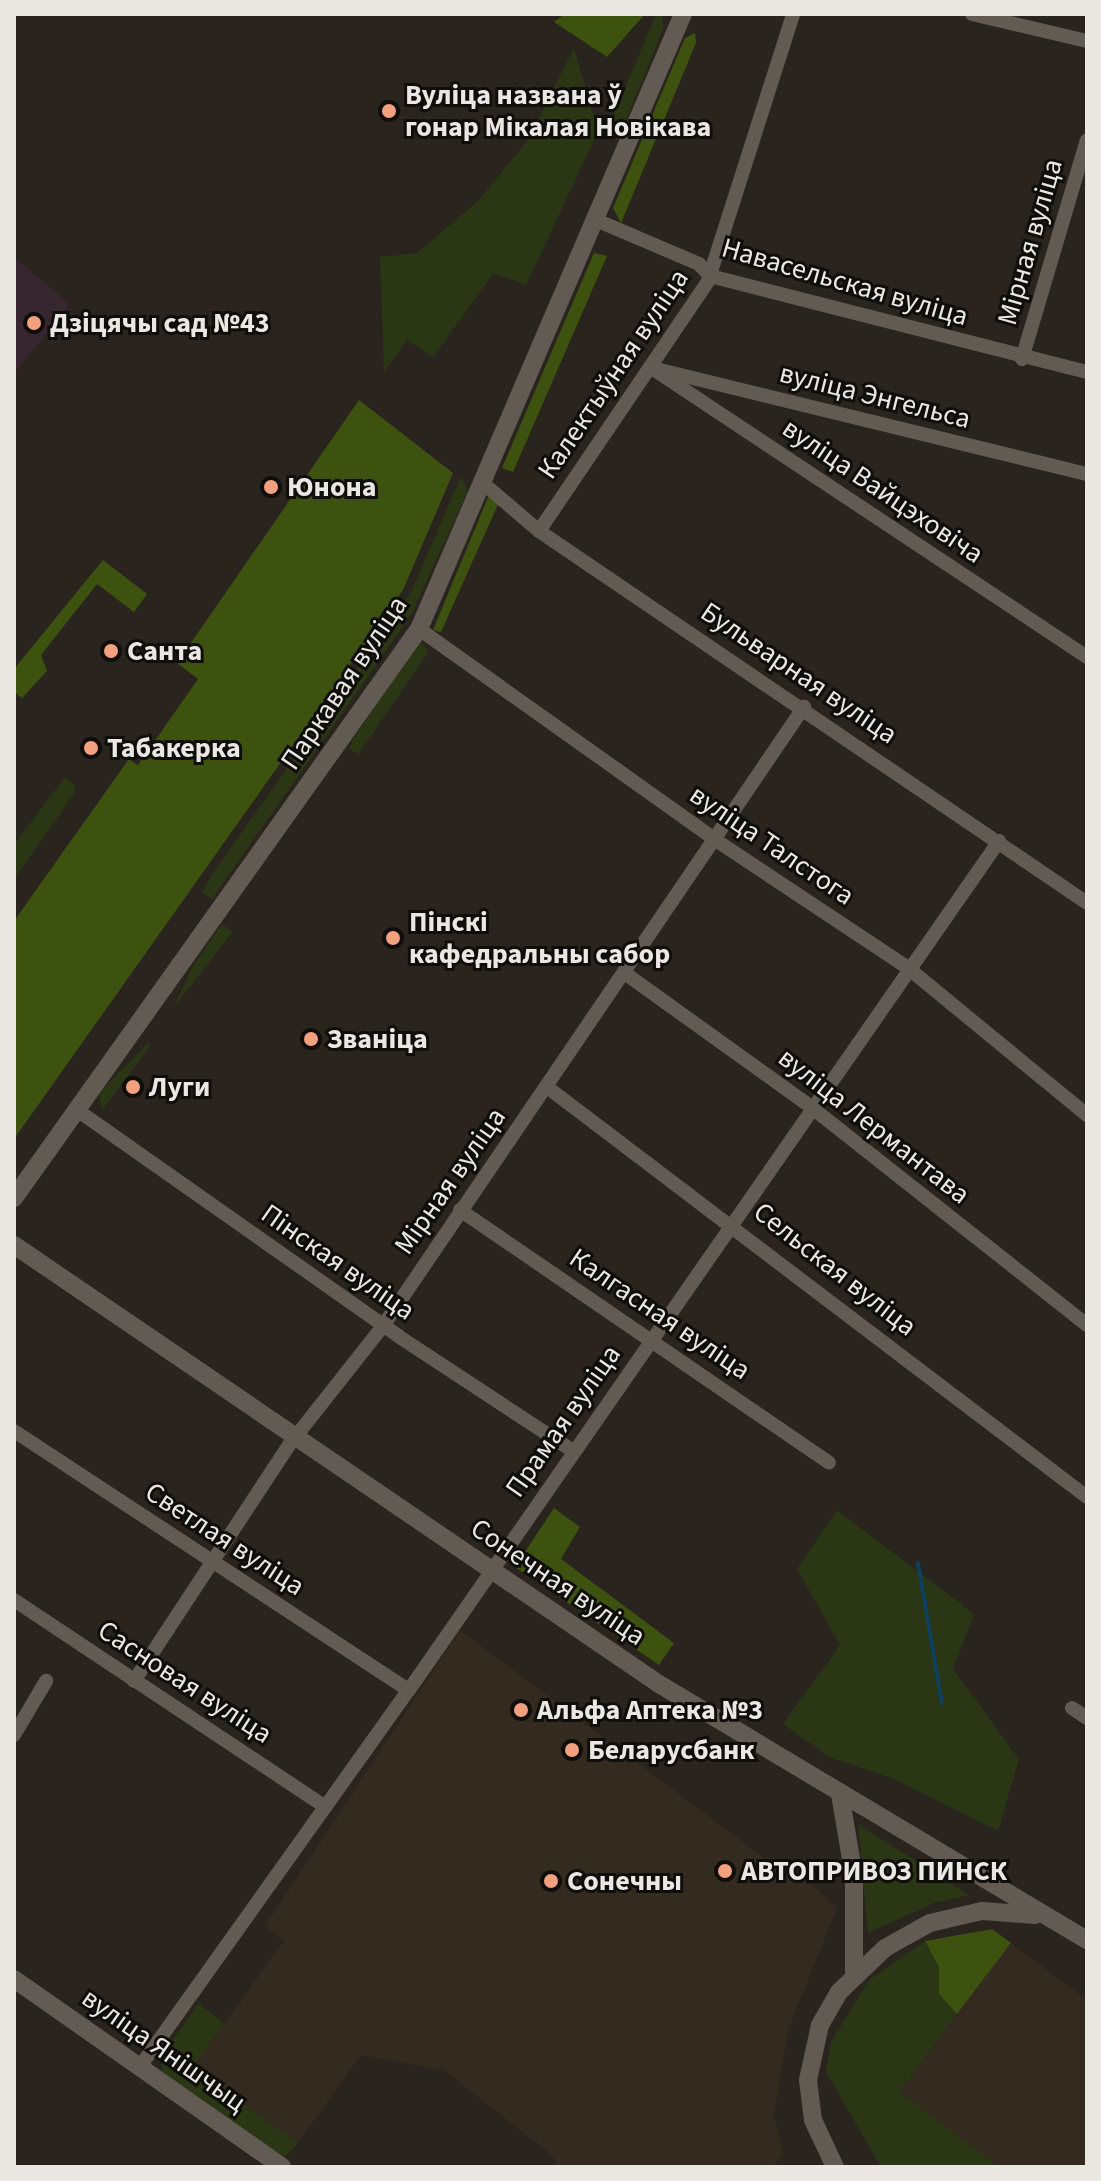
<!DOCTYPE html>
<html>
<head>
<meta charset="utf-8">
<style>
	body { margin:0 }
	#map { position:relative; width:1101px; height:2181px; overflow:hidden; background:#29241e; font-family:"Source Sans 3",sans-serif }
	div>[style] { position:absolute }
	.built>* { inset:0; background:#342b20 }
	.education>* { inset:0; background:#372630 }
	.green>* { inset:0; background:#2a3614 }
	.forest>* { inset:0; background:#3e5210 }
	.stream>* { height:4px; margin:-2px; padding:0 2px; transform-origin:2px; border-radius:2px; background:#0e415f }
	.minor>* { height:14px; margin:-7px; padding:0 7px; transform-origin:7px; border-radius:7px; background:#615b54 }
	.tertiary>* { height:18px; margin:-9px; padding:0 9px; transform-origin:9px; border-radius:9px; background:#615b54 }
	.dots>* { width:22px; height:22px; translate:-50% -50%; box-sizing:border-box; border:4px solid #100e0b; border-radius:50% }
	span { translate:-50% -50%; white-space:nowrap; text-align:center; line-height:1.15; -webkit-text-stroke:6px #100e0b; paint-order:stroke }
	.poi-label { font-size:28px; color:#ebe8e4; font-weight:700 }
	.left { translate:0 -50%; text-align:left }
	.street-label { font-size:28px; color:#ebe8e4 }
	.frame { position:absolute; inset:0; border:16px solid #ebe8e4; pointer-events:none }
</style>
</head>
<body>
<div id="map">
	<div class="built">
		<div style="clip-path:polygon(460px 1630px,767px 1860px,787px 1862px,837px 1908px,788px 2030px,774px 2114px,783px 2155px,772px 2167px,556px 2167px,553px 2156px,444px 2070px,361px 2055px,298px 2143px,193px 2067px,284px 1941px,265px 1926px)"></div>
		<div style="clip-path:polygon(1011px 1943px,1087px 2000px,1087px 2167px,1000px 2167px,898px 2092px)"></div>
	</div>
	<div class="education">
		<div style="clip-path:polygon(14px 257px,70px 304px,14px 374px)"></div>
	</div>
	<div class="green">
		<div style="clip-path:polygon(656px 14px,661px 14px,664px 27px,627px 118px,612px 139px,605px 136px)"></div>
		<div style="clip-path:polygon(574px 48px,598px 132px,526px 285px,494px 273px,433px 357px,407px 340px,384px 372px,380px 257px,417px 253px,478px 201px,528px 140px)"></div>
		<div style="clip-path:polygon(461px 476px,468px 491px,411px 615px,212px 899px,202px 892px,211px 876px,411px 592px)"></div>
		<div style="clip-path:polygon(420px 641px,429px 651px,358px 755px,350px 749px,352px 740px)"></div>
		<div style="clip-path:polygon(65px 777px,75px 786px,74px 794px,14px 879px,14px 845px)"></div>
		<div style="clip-path:polygon(222px 924px,233px 932px,174px 1007px,192px 967px)"></div>
		<div style="clip-path:polygon(149px 1042px,150px 1046px,102px 1110px,99px 1093px)"></div>
		<div style="clip-path:polygon(837px 1510px,974px 1614px,953px 1669px,1019px 1759px,998px 1831px,892px 1778px,829px 1757px,783px 1724px,840px 1645px,797px 1569px)"></div>
		<div style="clip-path:polygon(858px 1824px,969px 1895px,934px 1903px,868px 1933px)"></div>
		<div style="clip-path:polygon(925px 1941px,939px 1967px,939px 1994px,957px 2014px,899px 2092px,1000px 2167px,881px 2167px,826px 2072px,831px 2042px,869px 1980px)"></div>
		<div style="clip-path:polygon(199px 2003px,224px 2024px,193px 2067px,298px 2143px,288px 2154px,282px 2157px,163px 2078px,161px 2056px)"></div>
	</div>
	<div class="forest">
		<div style="clip-path:polygon(565px 14px,645px 14px,607px 57px,554px 22px)"></div>
		<div style="clip-path:polygon(695px 33px,696px 43px,621px 223px,613px 208px,685px 38px)"></div>
		<div style="clip-path:polygon(594px 253px,607px 256px,513px 472px,502px 468px)"></div>
		<div style="clip-path:polygon(359px 400px,453px 473px,403px 590px,14px 1139px,14px 921px,129px 759px,138px 765px,198px 679px,177px 663px)"></div>
		<div style="clip-path:polygon(489px 495px,500px 500px,441px 632px,433px 630px)"></div>
		<div style="clip-path:polygon(103px 560px,147px 594px,134px 612px,97px 584px,41px 655px,47px 671px,22px 698px,14px 692px,14px 669px)"></div>
		<div style="clip-path:polygon(554px 1508px,580px 1527px,561px 1559px,674px 1643px,659px 1665px,515px 1567px)"></div>
		<div style="clip-path:polygon(992px 1929px,1011px 1943px,957px 2014px,939px 1994px,939px 1967px,925px 1941px)"></div>
	</div>
	<div class="stream">
		<div style="left:918px;top:1563px;width:142px;rotate:80.3deg"></div>
	</div>
	<div class="minor">
		<div style="left:972px;top:14px;width:118px;rotate:13.2deg"></div>
		<div style="left:596px;top:220px;width:112px;rotate:23.1deg"></div>
		<div style="left:699px;top:264px;width:16px;rotate:47deg"></div>
		<div style="left:710px;top:276px;width:389px;rotate:14.3deg"></div>
		<div style="left:1022px;top:359px;width:228px;rotate:-73.5deg"></div>
		<div style="left:650px;top:367px;width:524px;rotate:33.57deg"></div>
		<div style="left:660px;top:370px;width:439px;rotate:13.7deg"></div>
		<div style="left:484px;top:484px;width:72px;rotate:40.5deg"></div>
		<div style="left:539px;top:531px;width:662px;rotate:34.17deg"></div>
		<div style="left:539px;top:531px;width:302px;rotate:-55.9deg"></div>
		<div style="left:708px;top:281px;width:280px;rotate:-72.3deg"></div>
		<div style="left:419px;top:629px;width:362px;rotate:35.4deg"></div>
		<div style="left:714px;top:839px;width:233px;rotate:33.6deg"></div>
		<div style="left:908px;top:968px;width:232px;rotate:39.4deg"></div>
		<div style="left:626px;top:974px;width:228px;rotate:35.7deg"></div>
		<div style="left:811px;top:1107px;width:352px;rotate:38.3deg"></div>
		<div style="left:547px;top:1087px;width:678px;rotate:37.21deg"></div>
		<div style="left:77px;top:1110px;width:393px;rotate:35.1deg"></div>
		<div style="left:398px;top:1336px;width:209px;rotate:33.3deg"></div>
		<div style="left:460px;top:1210px;width:447px;rotate:34.4deg"></div>
		<div style="left:14px;top:1431px;width:472px;rotate:33.3deg"></div>
		<div style="left:14px;top:1600px;width:374px;rotate:33.6deg"></div>
		<div style="left:134px;top:1681px;width:282px;rotate:-56.7deg"></div>
		<div style="left:289px;top:1445px;width:152px;rotate:-51.7deg"></div>
		<div style="left:383px;top:1326px;width:749px;rotate:-55.78deg"></div>
		<div style="left:1072px;top:1708px;width:18px;rotate:34deg"></div>
		<div style="left:14px;top:1735px;width:63px;rotate:-59.3deg"></div>
		<div style="left:139px;top:2068px;width:465px;rotate:-54.5deg"></div>
		<div style="left:409px;top:1690px;width:1034px;rotate:-55.2deg"></div>
	</div>
	<div class="tertiary">
		<div style="left:14px;top:1198px;width:698px;rotate:-54.56deg"></div>
		<div style="left:419px;top:629px;width:669px;rotate:-66.77deg"></div>
		<div style="left:14px;top:1245px;width:780px;rotate:34.24deg"></div>
		<div style="left:659px;top:1684px;width:499px;rotate:30.9deg"></div>
		<div style="left:840px;top:1794px;width:84px;rotate:80.4deg"></div>
		<div style="left:854px;top:1877px;width:97px;rotate:90deg"></div>
		<div style="left:14px;top:1979px;width:327px;rotate:35deg"></div>
		<div style="left:835px;top:2167px;width:52px;rotate:-115.1deg"></div>
		<div style="left:813px;top:2120px;width:40px;rotate:-97.1deg"></div>
		<div style="left:808px;top:2080px;width:56px;rotate:-77.7deg"></div>
		<div style="left:820px;top:2025px;width:39px;rotate:-60deg"></div>
		<div style="left:840px;top:1991px;width:62px;rotate:-43.7deg"></div>
		<div style="left:885px;top:1948px;width:51px;rotate:-29.1deg"></div>
		<div style="left:930px;top:1923px;width:53px;rotate:-13deg"></div>
		<div style="left:982px;top:1911px;width:53px;rotate:4.3deg"></div>
	</div>
	<div class="dots">
		<div style="left:389px;top:111px;background:#f2a07e"></div>
		<div style="left:34px;top:323px;background:#f2a07e"></div>
		<div style="left:271px;top:487px;background:#f2a07e"></div>
		<div style="left:111px;top:651px;background:#f2a07e"></div>
		<div style="left:91px;top:748px;background:#f2a07e"></div>
		<div style="left:393px;top:938px;background:#f2a07e"></div>
		<div style="left:311px;top:1039px;background:#f2a07e"></div>
		<div style="left:133px;top:1087px;background:#f2a07e"></div>
		<div style="left:521px;top:1710px;background:#f2a07e"></div>
		<div style="left:572px;top:1750px;background:#f2a07e"></div>
		<div style="left:725px;top:1871px;background:#f2a07e"></div>
		<div style="left:551px;top:1881px;background:#f2a07e"></div>
	</div>
	<div class="poi-label">
		<span class="left" style="left:405px;top:111px">Вуліца названа ў<br>гонар Мікалая Новікава</span>
		<span class="left" style="left:50px;top:323px">Дзіцячы сад №43</span>
		<span class="left" style="left:287px;top:487px">Юнона</span>
		<span class="left" style="left:127px;top:651px">Санта</span>
		<span class="left" style="left:107px;top:748px">Табакерка</span>
		<span class="left" style="left:409px;top:938px">Пінскі<br>кафедральны сабор</span>
		<span class="left" style="left:327px;top:1039px">Званіца</span>
		<span class="left" style="left:149px;top:1087px">Луги</span>
		<span class="left" style="left:537px;top:1710px">Альфа Аптека №3</span>
		<span class="left" style="left:588px;top:1750px">Беларусбанк</span>
		<span class="left" style="left:741px;top:1871px">АВТОПРИВОЗ ПИНСК</span>
		<span class="left" style="left:567px;top:1881px">Сонечны</span>
	</div>
	<div class="street-label">
		<span style="left:1030px;top:242px;rotate:-74deg">Мірная вуліца</span>
		<span style="left:845px;top:282px;rotate:16deg">Навасельская вуліца</span>
		<span style="left:613px;top:374px;rotate:-56deg">Калектыўная вуліца</span>
		<span style="left:875px;top:396px;rotate:14deg">вуліца Энгельса</span>
		<span style="left:883px;top:491px;rotate:34deg">вуліца Вайцэховіча</span>
		<span style="left:799px;top:673px;rotate:34deg">Бульварная вуліца</span>
		<span style="left:344px;top:683px;rotate:-56deg">Паркавая вуліца</span>
		<span style="left:772px;top:845px;rotate:34deg">вуліца Талстога</span>
		<span style="left:874px;top:1126px;rotate:38deg">вуліца Лермантава</span>
		<span style="left:450px;top:1181px;rotate:-55deg">Мірная вуліца</span>
		<span style="left:338px;top:1262px;rotate:35deg">Пінская вуліца</span>
		<span style="left:835px;top:1269px;rotate:38deg">Сельская вуліца</span>
		<span style="left:660px;top:1314px;rotate:34deg">Калгасная вуліца</span>
		<span style="left:563px;top:1421px;rotate:-55deg">Прамая вуліца</span>
		<span style="left:225px;top:1539px;rotate:33deg">Светлая вуліца</span>
		<span style="left:558px;top:1582px;rotate:34deg">Сонечная вуліца</span>
		<span style="left:185px;top:1682px;rotate:33deg">Сасновая вуліца</span>
		<span style="left:164px;top:2050px;rotate:35deg">вуліца Янішчыц</span>
	</div>
	<div class="frame"></div>
</div>
</body>
</html>
